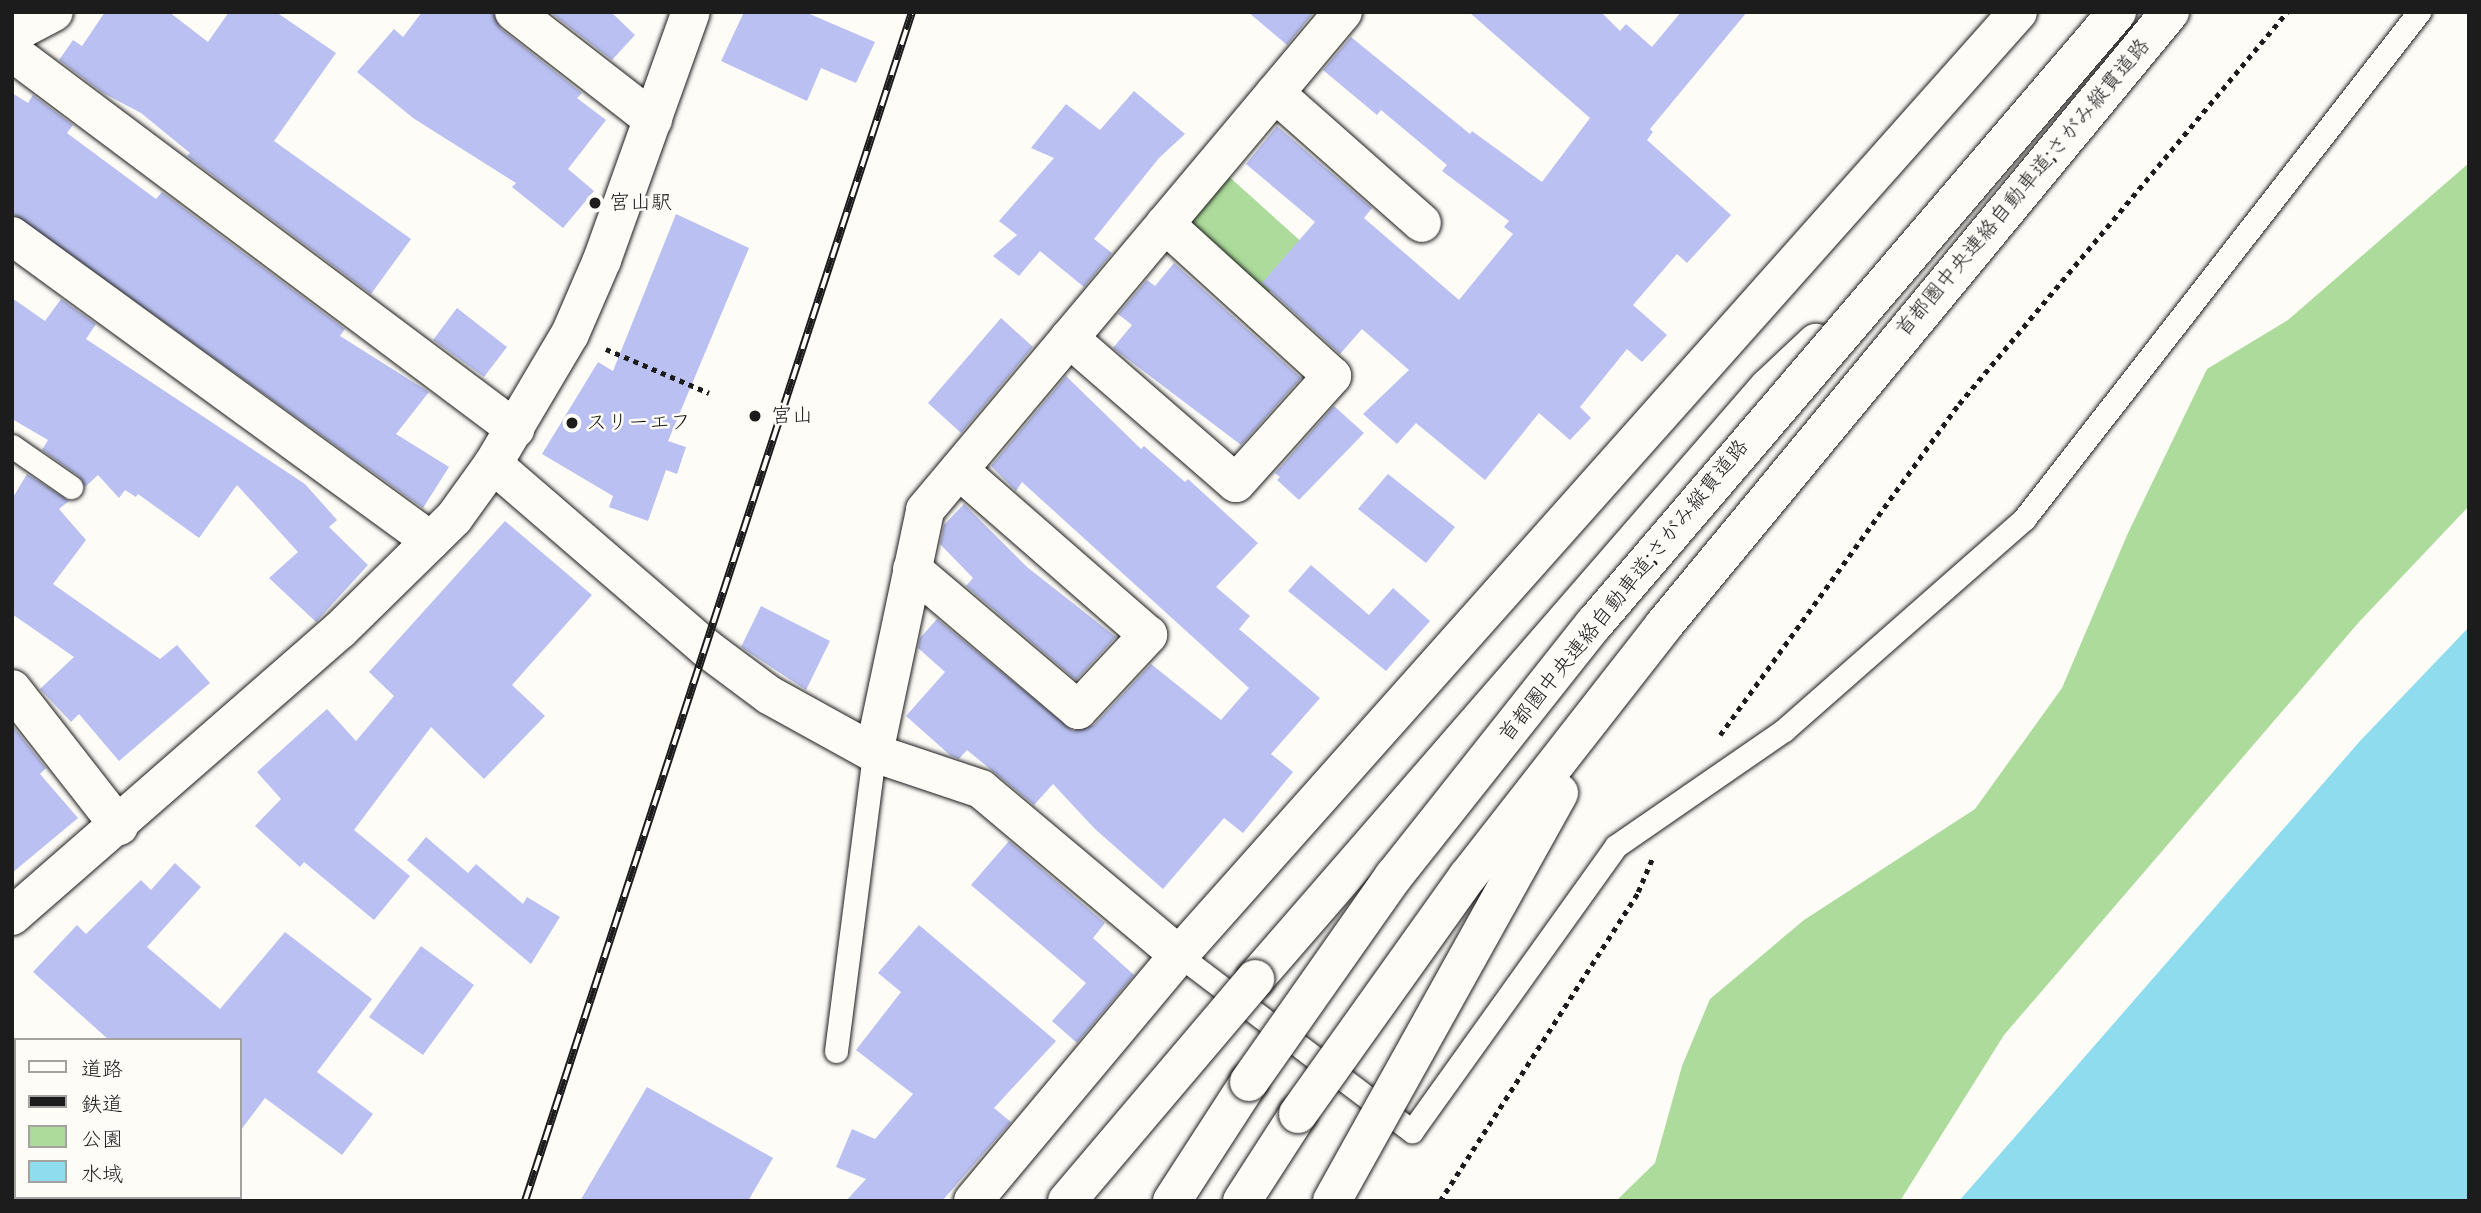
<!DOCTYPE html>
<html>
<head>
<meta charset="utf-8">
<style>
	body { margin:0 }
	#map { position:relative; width:2481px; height:1213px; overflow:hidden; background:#fdfcf7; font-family:"Balsamiq Sans","Klee One",sans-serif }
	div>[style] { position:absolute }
	.green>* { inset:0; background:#acdb9b }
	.water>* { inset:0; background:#8fdcee }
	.building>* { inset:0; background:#bac0f1 }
	.path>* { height:4.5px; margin-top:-2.25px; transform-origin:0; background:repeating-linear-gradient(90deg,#1c1c1c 0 5px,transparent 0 10px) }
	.roads { filter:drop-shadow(0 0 2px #1c1c1c) drop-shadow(0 0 2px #1c1c1c) }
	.lane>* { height:23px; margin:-11.5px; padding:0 11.5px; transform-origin:11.5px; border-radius:11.5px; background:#fdfcf7 }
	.street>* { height:38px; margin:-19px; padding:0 19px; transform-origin:19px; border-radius:19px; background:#fdfcf7 }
	.secondary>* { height:38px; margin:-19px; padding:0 19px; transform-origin:19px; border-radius:19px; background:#fdfcf7 }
	.highway>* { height:38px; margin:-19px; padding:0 19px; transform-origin:19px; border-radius:19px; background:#fdfcf7 }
	.rail>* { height:8px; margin-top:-4px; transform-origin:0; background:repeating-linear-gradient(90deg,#fdfcf7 0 16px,#1c1c1c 0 32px); box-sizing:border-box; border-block:2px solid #1c1c1c }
	.bridges { filter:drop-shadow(0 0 2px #1c1c1c) drop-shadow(0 0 2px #1c1c1c) }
	.highway-bridge>* { height:38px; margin:-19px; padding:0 19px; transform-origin:19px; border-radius:19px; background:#fdfcf7 }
	.dots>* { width:19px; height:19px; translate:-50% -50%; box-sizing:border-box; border:4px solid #fdfcf7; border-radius:50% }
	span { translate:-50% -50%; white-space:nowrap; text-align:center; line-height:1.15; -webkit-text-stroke:5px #fdfcf7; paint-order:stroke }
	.street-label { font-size:21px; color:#1c1c1c }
	.poi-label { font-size:21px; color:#1c1c1c }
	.left { translate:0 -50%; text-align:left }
	.frame { position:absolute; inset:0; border:14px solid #1c1c1c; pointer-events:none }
	.legend { position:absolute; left:14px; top:1038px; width:228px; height:161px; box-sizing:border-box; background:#fdfcf7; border:2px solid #a3a29f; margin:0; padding:9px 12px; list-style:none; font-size:21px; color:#1c1c1c }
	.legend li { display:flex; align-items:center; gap:14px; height:35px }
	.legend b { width:35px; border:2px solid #a3a29f }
</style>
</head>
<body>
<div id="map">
	<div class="green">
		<div style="clip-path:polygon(2469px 163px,2469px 506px,2359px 622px,2004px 1035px,1900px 1201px,1616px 1201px,1655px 1163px,1682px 1066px,1710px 999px,1804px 920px,1975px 809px,2062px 688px,2128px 533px,2207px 369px,2288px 320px)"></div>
		<div style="clip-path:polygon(1225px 173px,1306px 246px,1266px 296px,1182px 224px)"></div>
	</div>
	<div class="water">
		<div style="clip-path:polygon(2469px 627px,2469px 1201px,1959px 1201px,2360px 741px)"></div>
	</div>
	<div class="building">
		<div style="clip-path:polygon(105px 12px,169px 12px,208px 42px,229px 12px,276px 12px,336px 53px,274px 141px,411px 239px,371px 294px,187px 156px,190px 153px,141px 113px,103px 93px,59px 60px,73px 40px,82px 46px)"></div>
		<div style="clip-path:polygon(422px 12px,493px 12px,501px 29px,582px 93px,577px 98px,606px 120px,568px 169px,594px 191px,563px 228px,512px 187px,516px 183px,413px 118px,357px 72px,394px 29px,403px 37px)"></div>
		<div style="clip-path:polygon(550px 12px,611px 12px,635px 35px,612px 60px)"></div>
		<div style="clip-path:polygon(744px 12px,805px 12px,875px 42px,856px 83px,821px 68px,807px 101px,721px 61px)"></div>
		<div style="clip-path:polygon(1248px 12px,1314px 12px,1287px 45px)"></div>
		<div style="clip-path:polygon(1469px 12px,1601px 12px,1620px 31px,1626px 24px,1652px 47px,1681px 12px,1747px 12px,1650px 129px,1653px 132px,1647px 140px,1731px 215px,1687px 263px,1677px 254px,1633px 305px,1667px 335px,1642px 362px,1627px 349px,1580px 407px,1591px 418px,1570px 440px,1539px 413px,1485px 480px,1416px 423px,1397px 444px,1363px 414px,1409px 370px,1362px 329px,1340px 354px,1262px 283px,1315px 222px,1246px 164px,1277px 126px,1372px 208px,1364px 218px,1459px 300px,1513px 234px,1504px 227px,1509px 221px,1442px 171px,1447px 165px,1381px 110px,1377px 115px,1323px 70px,1351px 37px,1470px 134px,1472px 131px,1542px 182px,1590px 118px)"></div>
		<div style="clip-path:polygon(1134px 91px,1185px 134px,1159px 158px,1094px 239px,1112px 253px,1084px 287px,1040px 251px,1019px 276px,993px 256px,1017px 235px,999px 221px,1054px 158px,1031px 148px,1066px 104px,1100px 130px)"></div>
		<div style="clip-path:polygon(12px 93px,28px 103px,33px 95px,73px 125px,67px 133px,156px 199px,162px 192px,345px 329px,340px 336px,429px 392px,396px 434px,449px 467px,423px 508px,12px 213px)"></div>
		<div style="clip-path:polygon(676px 214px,749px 248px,668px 441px,686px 447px,677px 474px,666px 470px,648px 521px,609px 507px,613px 496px,542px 454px,598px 362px,613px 371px)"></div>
		<div style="clip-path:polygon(1174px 263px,1301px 378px,1241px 445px,1113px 348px,1132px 325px,1118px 314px,1147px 280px,1155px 286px)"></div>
		<div style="clip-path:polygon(12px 298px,45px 321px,61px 299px,96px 324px,86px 339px,305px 484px,337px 520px,329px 527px,368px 565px,316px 622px,269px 578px,298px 552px,237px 485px,199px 538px,138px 494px,136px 497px,125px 490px,119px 498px,98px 475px,85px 487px,79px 476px,42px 450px,48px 440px,12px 419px)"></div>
		<div style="clip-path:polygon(457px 308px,507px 347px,484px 377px,433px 340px)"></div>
		<div style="clip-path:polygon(1001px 318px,1033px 347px,961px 433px,928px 403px)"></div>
		<div style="clip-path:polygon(1066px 376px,1141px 449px,1144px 446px,1185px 482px,1188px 479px,1258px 543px,1216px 587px,1250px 616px,1239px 629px,1320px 698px,1271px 754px,1293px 772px,1243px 833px,1224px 818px,1163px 889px,1095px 829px,1053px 784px,1034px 805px,967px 750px,959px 759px,951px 756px,906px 716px,945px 672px,918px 648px,920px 638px,937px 619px,1073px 731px,1094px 725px,1151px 664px,1221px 720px,1249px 688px,1022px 482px,1016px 491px,991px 466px)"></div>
		<div style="clip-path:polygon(1334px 406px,1364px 433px,1299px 500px,1277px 480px,1280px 477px,1275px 473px)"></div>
		<div style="clip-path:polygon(27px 474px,69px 501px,59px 509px,86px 540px,53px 584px,160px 659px,177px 645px,210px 683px,119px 761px,79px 714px,71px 722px,40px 689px,74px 657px,12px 614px,12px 499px)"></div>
		<div style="clip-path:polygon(1388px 474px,1455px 527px,1426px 563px,1358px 509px)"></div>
		<div style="clip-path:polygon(964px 504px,1027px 567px,1116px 637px,1076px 680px,966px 586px,973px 578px,940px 544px,944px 525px)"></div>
		<div style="clip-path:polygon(505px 521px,592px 595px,512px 685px,545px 716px,484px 779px,431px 727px,354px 830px,410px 876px,374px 920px,304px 862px,300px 867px,255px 826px,281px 799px,257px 772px,327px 709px,356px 741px,394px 696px,369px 672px)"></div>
		<div style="clip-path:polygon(1311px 565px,1369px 615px,1393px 588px,1430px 621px,1386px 671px,1288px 591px)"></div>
		<div style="clip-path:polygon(761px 606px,830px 641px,806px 690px,741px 647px)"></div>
		<div style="clip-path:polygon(12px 725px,46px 768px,40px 774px,78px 818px,12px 873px)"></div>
		<div style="clip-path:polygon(426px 837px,468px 873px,476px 864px,523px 904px,527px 897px,560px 917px,531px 964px,407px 860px)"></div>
		<div style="clip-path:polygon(1009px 841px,1105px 923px,1093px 938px,1134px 975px,1077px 1043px,1052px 1021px,1086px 983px,971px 885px)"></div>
		<div style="clip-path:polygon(175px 863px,201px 887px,147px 947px,220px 1009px,285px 932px,372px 999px,317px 1072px,373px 1114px,342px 1155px,265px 1098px,240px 1131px,240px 1040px,109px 1040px,33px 972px,77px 925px,86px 934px,141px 880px,151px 890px)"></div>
		<div style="clip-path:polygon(919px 925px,1056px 1041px,994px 1108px,1011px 1122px,942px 1201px,846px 1201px,866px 1179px,836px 1167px,852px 1129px,875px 1139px,913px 1094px,856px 1050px,901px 992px,878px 973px)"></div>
		<div style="clip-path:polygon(421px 946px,474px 985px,423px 1055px,369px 1017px)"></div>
		<div style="clip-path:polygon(647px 1087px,773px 1158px,748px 1201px,580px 1201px)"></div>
	</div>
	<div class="path">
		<div style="left:606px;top:349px;width:112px;rotate:23.1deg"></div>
		<div style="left:1720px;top:735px;width:408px;rotate:-54.2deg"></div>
		<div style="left:1959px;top:404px;width:511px;rotate:-50.08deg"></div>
		<div style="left:1440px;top:1201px;width:367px;rotate:-57.3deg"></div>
		<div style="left:1638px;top:892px;width:36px;rotate:-67deg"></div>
	</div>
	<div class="roads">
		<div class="lane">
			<div style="left:12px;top:446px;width:72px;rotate:34.8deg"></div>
			<div style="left:1179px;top:955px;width:292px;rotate:37.1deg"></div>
			<div style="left:1412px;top:1131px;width:350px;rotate:-54.4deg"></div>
			<div style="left:1616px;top:846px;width:204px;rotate:-34.6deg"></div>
			<div style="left:1784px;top:730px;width:320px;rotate:-41.3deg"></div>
			<div style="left:2024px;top:519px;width:643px;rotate:-52.08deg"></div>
			<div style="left:836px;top:1051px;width:300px;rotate:-82.7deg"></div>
		</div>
		<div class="street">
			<div style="left:514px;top:12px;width:176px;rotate:37.8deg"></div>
			<div style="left:12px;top:34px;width:47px;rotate:-27.6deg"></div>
			<div style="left:12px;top:52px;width:629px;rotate:36.85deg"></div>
			<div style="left:1275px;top:93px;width:196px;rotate:41.5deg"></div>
			<div style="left:12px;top:236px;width:518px;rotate:36.05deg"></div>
			<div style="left:1069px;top:338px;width:221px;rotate:41deg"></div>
			<div style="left:1236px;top:483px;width:144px;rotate:-48.1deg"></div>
			<div style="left:1332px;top:376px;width:226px;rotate:-137.7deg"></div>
			<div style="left:493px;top:464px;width:281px;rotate:40.8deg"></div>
			<div style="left:706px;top:648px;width:79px;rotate:36.7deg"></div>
			<div style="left:769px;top:695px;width:120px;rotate:28.9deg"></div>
			<div style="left:874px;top:753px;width:113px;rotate:18.6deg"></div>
			<div style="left:981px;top:789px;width:258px;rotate:40deg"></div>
			<div style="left:912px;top:569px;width:218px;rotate:40.3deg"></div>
			<div style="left:1078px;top:710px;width:103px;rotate:-47deg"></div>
			<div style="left:1148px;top:635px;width:251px;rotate:-138.9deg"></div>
			<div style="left:12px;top:689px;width:174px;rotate:52deg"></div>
			<div style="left:874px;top:753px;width:248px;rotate:-78.1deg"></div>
			<div style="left:925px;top:510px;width:650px;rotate:-49.99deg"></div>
		</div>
		<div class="secondary">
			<div style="left:12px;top:916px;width:435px;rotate:-41.1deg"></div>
			<div style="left:340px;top:630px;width:160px;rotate:-44.5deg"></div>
			<div style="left:454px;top:518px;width:67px;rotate:-54.2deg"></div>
			<div style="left:493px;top:464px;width:151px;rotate:-59.4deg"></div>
			<div style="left:570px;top:334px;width:81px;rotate:-66.6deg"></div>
			<div style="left:602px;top:260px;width:263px;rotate:-70.3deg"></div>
			<div style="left:973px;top:1201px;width:321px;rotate:-50.1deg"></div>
			<div style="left:1179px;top:955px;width:1262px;rotate:-48.34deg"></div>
		</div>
		<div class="highway">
			<div style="left:1255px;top:979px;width:783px;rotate:-49.04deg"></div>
			<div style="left:1768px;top:388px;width:66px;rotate:-43.2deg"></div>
			<div style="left:1172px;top:1201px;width:142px;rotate:-57.1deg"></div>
			<div style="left:1242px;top:1201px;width:103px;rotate:-57.2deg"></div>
		</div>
	</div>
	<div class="rail">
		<div style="left:525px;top:1201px;width:1250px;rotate:-71.97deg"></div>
	</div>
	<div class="bridges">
		<div class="highway-bridge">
			<div style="left:1249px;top:1082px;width:252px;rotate:-54.9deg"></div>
			<div style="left:1394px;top:876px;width:322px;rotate:-51.6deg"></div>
			<div style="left:1594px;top:624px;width:805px;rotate:-49.48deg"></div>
			<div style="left:1298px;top:1114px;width:292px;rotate:-54.5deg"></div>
			<div style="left:1468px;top:876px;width:318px;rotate:-52deg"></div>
			<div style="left:1664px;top:625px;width:795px;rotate:-50.46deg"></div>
			<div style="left:1067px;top:1201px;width:291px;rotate:-49.7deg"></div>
			<div style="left:1332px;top:1201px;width:467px;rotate:-60.9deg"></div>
		</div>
	</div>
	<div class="dots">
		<div style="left:595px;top:203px;background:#1c1c1c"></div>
		<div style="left:755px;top:416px;background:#1c1c1c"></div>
		<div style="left:572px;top:423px;background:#1c1c1c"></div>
	</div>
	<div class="street-label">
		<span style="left:2023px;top:188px;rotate:-50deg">首都圏中央連絡自動車道;さがみ縦貫道路</span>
		<span style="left:1624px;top:591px;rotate:-51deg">首都圏中央連絡自動車道;さがみ縦貫道路</span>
	</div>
	<div class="poi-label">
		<span class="left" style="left:609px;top:203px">宮山駅</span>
		<span class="left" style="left:771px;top:416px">宮山</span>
		<span class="left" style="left:586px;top:423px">スリーエフ</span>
	</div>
	<div class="frame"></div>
	<ul class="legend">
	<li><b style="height:9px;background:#fdfcf7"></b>道路</li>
	<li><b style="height:9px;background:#1c1c1c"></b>鉄道</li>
	<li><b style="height:19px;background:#acdb9b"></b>公園</li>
	<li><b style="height:19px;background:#8fdcee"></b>水域</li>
	</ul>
</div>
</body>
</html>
